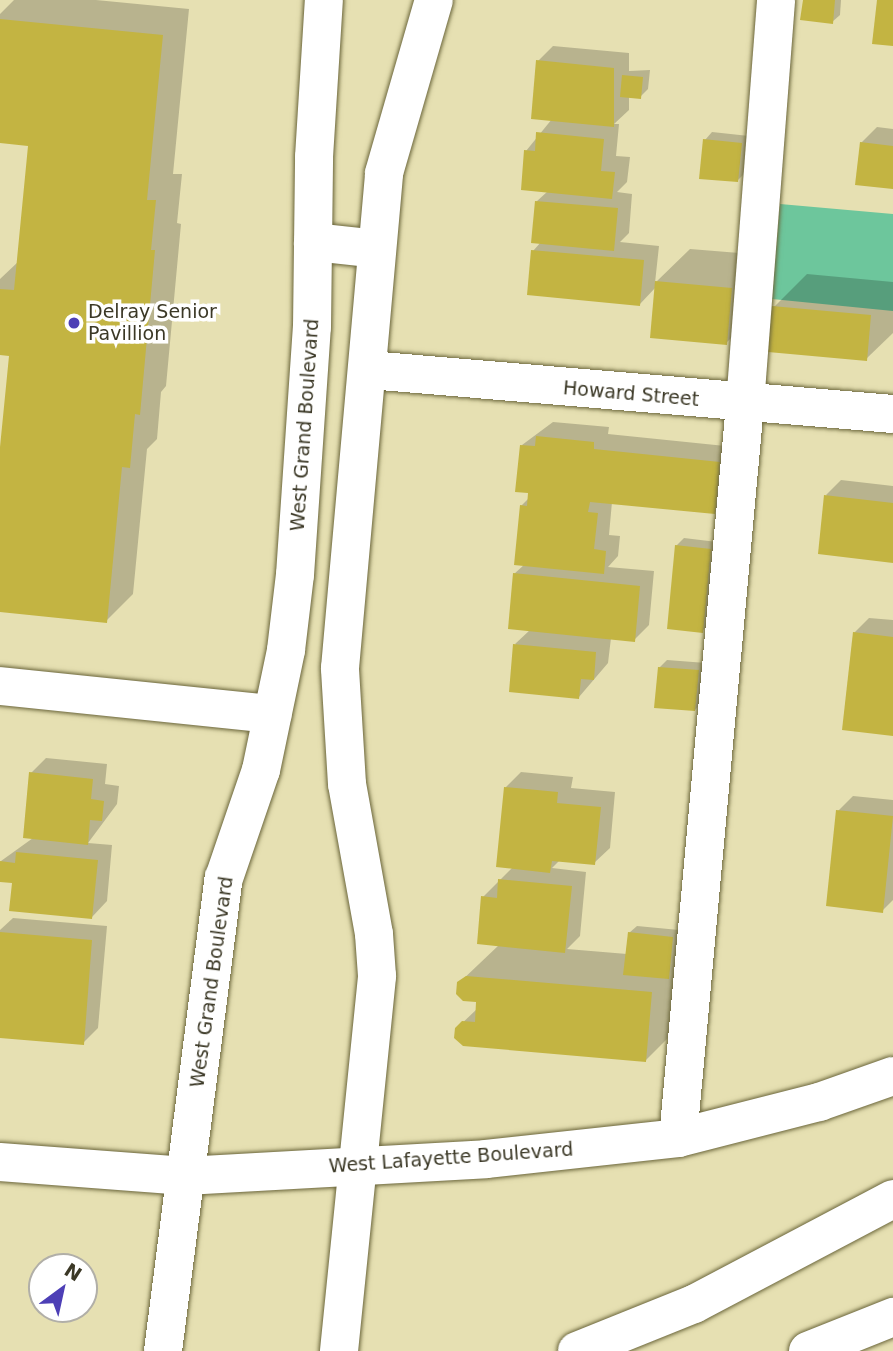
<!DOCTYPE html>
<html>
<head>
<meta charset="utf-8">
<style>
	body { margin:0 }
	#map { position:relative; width:893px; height:1351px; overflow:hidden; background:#e6e0b2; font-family:"DejaVu Sans",sans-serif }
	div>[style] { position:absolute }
	.green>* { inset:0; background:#6dc69c }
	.shadow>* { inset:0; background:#0003 }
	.building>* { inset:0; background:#c3b442 }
	.roads { filter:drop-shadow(0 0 2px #6b663b) drop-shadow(0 0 2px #6b663b) }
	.minor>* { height:38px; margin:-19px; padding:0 19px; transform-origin:19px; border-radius:19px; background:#fff }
	.highway>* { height:38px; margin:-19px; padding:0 19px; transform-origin:19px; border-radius:19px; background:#fff }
	.dots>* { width:19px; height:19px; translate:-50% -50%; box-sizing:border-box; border:4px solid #fff; border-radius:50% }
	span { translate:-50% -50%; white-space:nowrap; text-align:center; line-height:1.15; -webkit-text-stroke:7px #fff; paint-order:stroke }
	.poi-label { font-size:19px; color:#3b3826 }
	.left { translate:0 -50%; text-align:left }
	.street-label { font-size:19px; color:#3b3826 }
	.north { position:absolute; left:28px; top:1253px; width:70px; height:70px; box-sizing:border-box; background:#fff; border:2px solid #b1afa8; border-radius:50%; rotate:33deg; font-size:19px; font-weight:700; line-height:28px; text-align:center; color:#3b3826 }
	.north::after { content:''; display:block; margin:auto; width:24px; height:32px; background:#4d3fb6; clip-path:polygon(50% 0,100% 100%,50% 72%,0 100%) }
</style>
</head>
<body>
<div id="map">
	<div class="green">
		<div style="clip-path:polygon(780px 204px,893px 214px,893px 311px,772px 299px)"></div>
	</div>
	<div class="shadow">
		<div style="clip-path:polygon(14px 0,96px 0,189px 9px,173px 174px,182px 174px,177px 223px,181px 224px,166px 386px,161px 392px,157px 439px,147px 449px,133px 594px,106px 621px,0 611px,0 465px,11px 355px,0 354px,0 279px,19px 261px,30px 144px,0 142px,0 14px)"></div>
		<div style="clip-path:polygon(804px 0,841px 0,840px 15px,832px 22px)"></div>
		<div style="clip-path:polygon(553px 46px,629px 53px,629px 71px,650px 70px,648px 89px,640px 97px,629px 96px,629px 110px,614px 124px,619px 124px,616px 156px,630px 157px,627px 182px,617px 192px,632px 194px,629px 233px,620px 242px,659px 246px,655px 283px,690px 249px,764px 255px,760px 310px,726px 343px,656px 287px,640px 304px,533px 251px,541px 242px,536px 202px,548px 191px,526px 151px,552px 119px,538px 61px)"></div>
		<div style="clip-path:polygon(877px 127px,893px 129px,893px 187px,861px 143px)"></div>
		<div style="clip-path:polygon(712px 132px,749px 136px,745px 173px,738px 180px,705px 140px)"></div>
		<div style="clip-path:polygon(807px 274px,893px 282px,893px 333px,866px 359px,774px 307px)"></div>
		<div style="clip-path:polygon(553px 422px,609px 427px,608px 434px,735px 447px,730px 497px,714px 513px,612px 502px,609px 535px,620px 536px,618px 556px,608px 567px,654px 571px,649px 625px,634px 640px,611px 638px,608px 663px,579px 697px,515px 644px,530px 630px,514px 574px,525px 564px,521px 506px,529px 498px,522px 445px)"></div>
		<div style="clip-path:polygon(841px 480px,893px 486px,893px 561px,826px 495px)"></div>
		<div style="clip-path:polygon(684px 538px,717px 542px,710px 624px,702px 631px,676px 546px)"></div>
		<div style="clip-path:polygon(869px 618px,893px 620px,893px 735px,854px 633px)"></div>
		<div style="clip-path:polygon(667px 660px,706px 663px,702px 702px,695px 710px,659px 668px)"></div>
		<div style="clip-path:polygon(46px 758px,107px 764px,105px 784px,119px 786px,117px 804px,88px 843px,112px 845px,107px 901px,92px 917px,13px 881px,0 881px,1px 861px,33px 838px,31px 773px)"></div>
		<div style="clip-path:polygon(521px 772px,573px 777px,571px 788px,615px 792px,610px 848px,594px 863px,560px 860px,552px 868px,586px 872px,580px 936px,567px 949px,627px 954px,629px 933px,637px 926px,679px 930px,679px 1027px,646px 1060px,456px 1029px,478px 1008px,478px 1000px,459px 983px,499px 945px,483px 897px,513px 867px,506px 787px)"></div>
		<div style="clip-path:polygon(853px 796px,893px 800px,893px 900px,882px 911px,838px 811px)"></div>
		<div style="clip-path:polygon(13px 918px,107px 926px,98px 1028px,83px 1043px,0 1036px,0 930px)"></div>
	</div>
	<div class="building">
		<div style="clip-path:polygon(803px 0,835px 0,833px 24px,800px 20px)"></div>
		<div style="clip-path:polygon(877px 0,893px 0,893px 46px,872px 44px)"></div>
		<div style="clip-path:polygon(0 19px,163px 35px,147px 200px,156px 200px,151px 250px,155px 250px,140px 415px,135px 414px,130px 468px,122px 467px,107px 623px,0 612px,0 447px,9px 356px,0 355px,0 289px,14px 290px,28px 146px,0 143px)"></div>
		<div style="clip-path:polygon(536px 60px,614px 68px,614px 127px,531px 119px)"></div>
		<div style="clip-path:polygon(622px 75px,643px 77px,641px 99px,620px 97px)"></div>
		<div style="clip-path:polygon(536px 132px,604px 139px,601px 171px,615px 172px,612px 199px,521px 190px,524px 150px,535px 151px)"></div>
		<div style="clip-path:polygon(703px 139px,742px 143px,738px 182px,699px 179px)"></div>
		<div style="clip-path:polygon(860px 142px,893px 146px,893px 189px,855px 185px)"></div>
		<div style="clip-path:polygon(535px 201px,618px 208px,614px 251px,531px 243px)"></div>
		<div style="clip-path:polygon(531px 250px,644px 260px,640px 306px,527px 295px)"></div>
		<div style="clip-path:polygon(655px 281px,732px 288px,727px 345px,650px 338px)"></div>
		<div style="clip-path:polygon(772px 306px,871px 315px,867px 361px,768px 352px)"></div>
		<div style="clip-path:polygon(536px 436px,594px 442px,594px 449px,720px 462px,715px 514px,590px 502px,588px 512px,598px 513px,594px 549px,606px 551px,604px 574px,514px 565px,520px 505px,527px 506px,528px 493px,515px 492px,520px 445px,535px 446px)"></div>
		<div style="clip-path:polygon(824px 495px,893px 503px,893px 563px,818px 554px)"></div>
		<div style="clip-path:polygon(675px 545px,711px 549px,703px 633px,667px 629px)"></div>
		<div style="clip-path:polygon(513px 573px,640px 586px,635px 642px,508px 629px)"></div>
		<div style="clip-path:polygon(853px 632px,893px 637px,893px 736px,842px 730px)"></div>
		<div style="clip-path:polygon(513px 644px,596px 652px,594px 680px,581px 679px,579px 699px,509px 692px)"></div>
		<div style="clip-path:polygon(658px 667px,699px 670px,695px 711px,654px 708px)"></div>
		<div style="clip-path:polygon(29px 772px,93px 779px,91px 799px,104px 801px,102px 821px,90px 820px,88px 845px,23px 838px)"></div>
		<div style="clip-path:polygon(504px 787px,558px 792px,557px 803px,601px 807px,595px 865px,552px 861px,550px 873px,496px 867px)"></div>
		<div style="clip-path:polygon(836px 810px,893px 816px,883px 913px,826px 906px)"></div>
		<div style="clip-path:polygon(16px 852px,98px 860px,92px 919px,9px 911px,12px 883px,0 882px,0 861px,15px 863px)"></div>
		<div style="clip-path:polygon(498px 879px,572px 886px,565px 953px,477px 944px,481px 896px,497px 898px)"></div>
		<div style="clip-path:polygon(0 932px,92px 940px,84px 1045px,0 1038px)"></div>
		<div style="clip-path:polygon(628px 932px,673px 937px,669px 979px,623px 975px)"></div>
		<div style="clip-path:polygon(466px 976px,652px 992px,646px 1062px,463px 1046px,454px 1038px,455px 1028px,462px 1021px,475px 1022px,476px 1002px,463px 1001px,456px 994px,457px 982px)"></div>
	</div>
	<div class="roads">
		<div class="minor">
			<div style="left:313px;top:242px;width:64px;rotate:6.2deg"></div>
			<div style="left:369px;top:370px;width:526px;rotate:4.8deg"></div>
			<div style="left:0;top:686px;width:274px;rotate:5.9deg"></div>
			<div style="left:678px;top:1138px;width:737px;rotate:-84.78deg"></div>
			<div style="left:745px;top:404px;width:405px;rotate:-85.6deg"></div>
			<div style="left:0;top:1162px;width:186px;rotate:4.3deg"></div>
			<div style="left:185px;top:1176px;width:301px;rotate:-3.2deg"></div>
			<div style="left:486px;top:1159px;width:193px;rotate:-6.2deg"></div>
			<div style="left:678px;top:1138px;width:146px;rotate:-14.3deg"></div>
			<div style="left:819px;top:1102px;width:78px;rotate:-19.4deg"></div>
			<div style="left:163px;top:1351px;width:477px;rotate:-82.7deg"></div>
			<div style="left:224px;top:878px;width:114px;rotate:-71.1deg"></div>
			<div style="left:261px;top:770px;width:123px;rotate:-78.2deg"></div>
			<div style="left:286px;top:650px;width:76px;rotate:-83.2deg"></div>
			<div style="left:295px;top:575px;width:249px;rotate:-86.1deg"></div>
			<div style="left:312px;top:327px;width:170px;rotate:-89.3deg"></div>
			<div style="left:314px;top:157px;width:157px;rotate:-86.4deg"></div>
			<div style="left:339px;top:1351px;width:377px;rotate:-84.2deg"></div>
			<div style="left:377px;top:976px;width:42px;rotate:-94.1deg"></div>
			<div style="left:374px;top:934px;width:152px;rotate:-100.2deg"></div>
			<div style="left:347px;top:784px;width:116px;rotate:-93.5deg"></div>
			<div style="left:340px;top:668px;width:497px;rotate:-84.9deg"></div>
			<div style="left:384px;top:173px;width:180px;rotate:-73.9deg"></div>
		</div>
		<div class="highway">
			<div style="left:577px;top:1351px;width:126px;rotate:-21.9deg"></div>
			<div style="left:694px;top:1304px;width:225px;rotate:-27.8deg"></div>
			<div style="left:808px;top:1351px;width:92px;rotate:-21.8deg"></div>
		</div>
	</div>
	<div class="dots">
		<div style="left:74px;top:323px;background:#4d3fb6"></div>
	</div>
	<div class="poi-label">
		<span class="left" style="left:88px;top:323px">Delray Senior<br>Pavillion</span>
	</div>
	<div class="street-label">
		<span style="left:631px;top:394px;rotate:5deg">Howard Street</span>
		<span style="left:305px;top:425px;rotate:-86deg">West Grand Boulevard</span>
		<span style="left:212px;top:982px;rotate:-82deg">West Grand Boulevard</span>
		<span style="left:451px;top:1158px;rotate:-4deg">West Lafayette Boulevard</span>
	</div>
	<div class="north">N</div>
</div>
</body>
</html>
